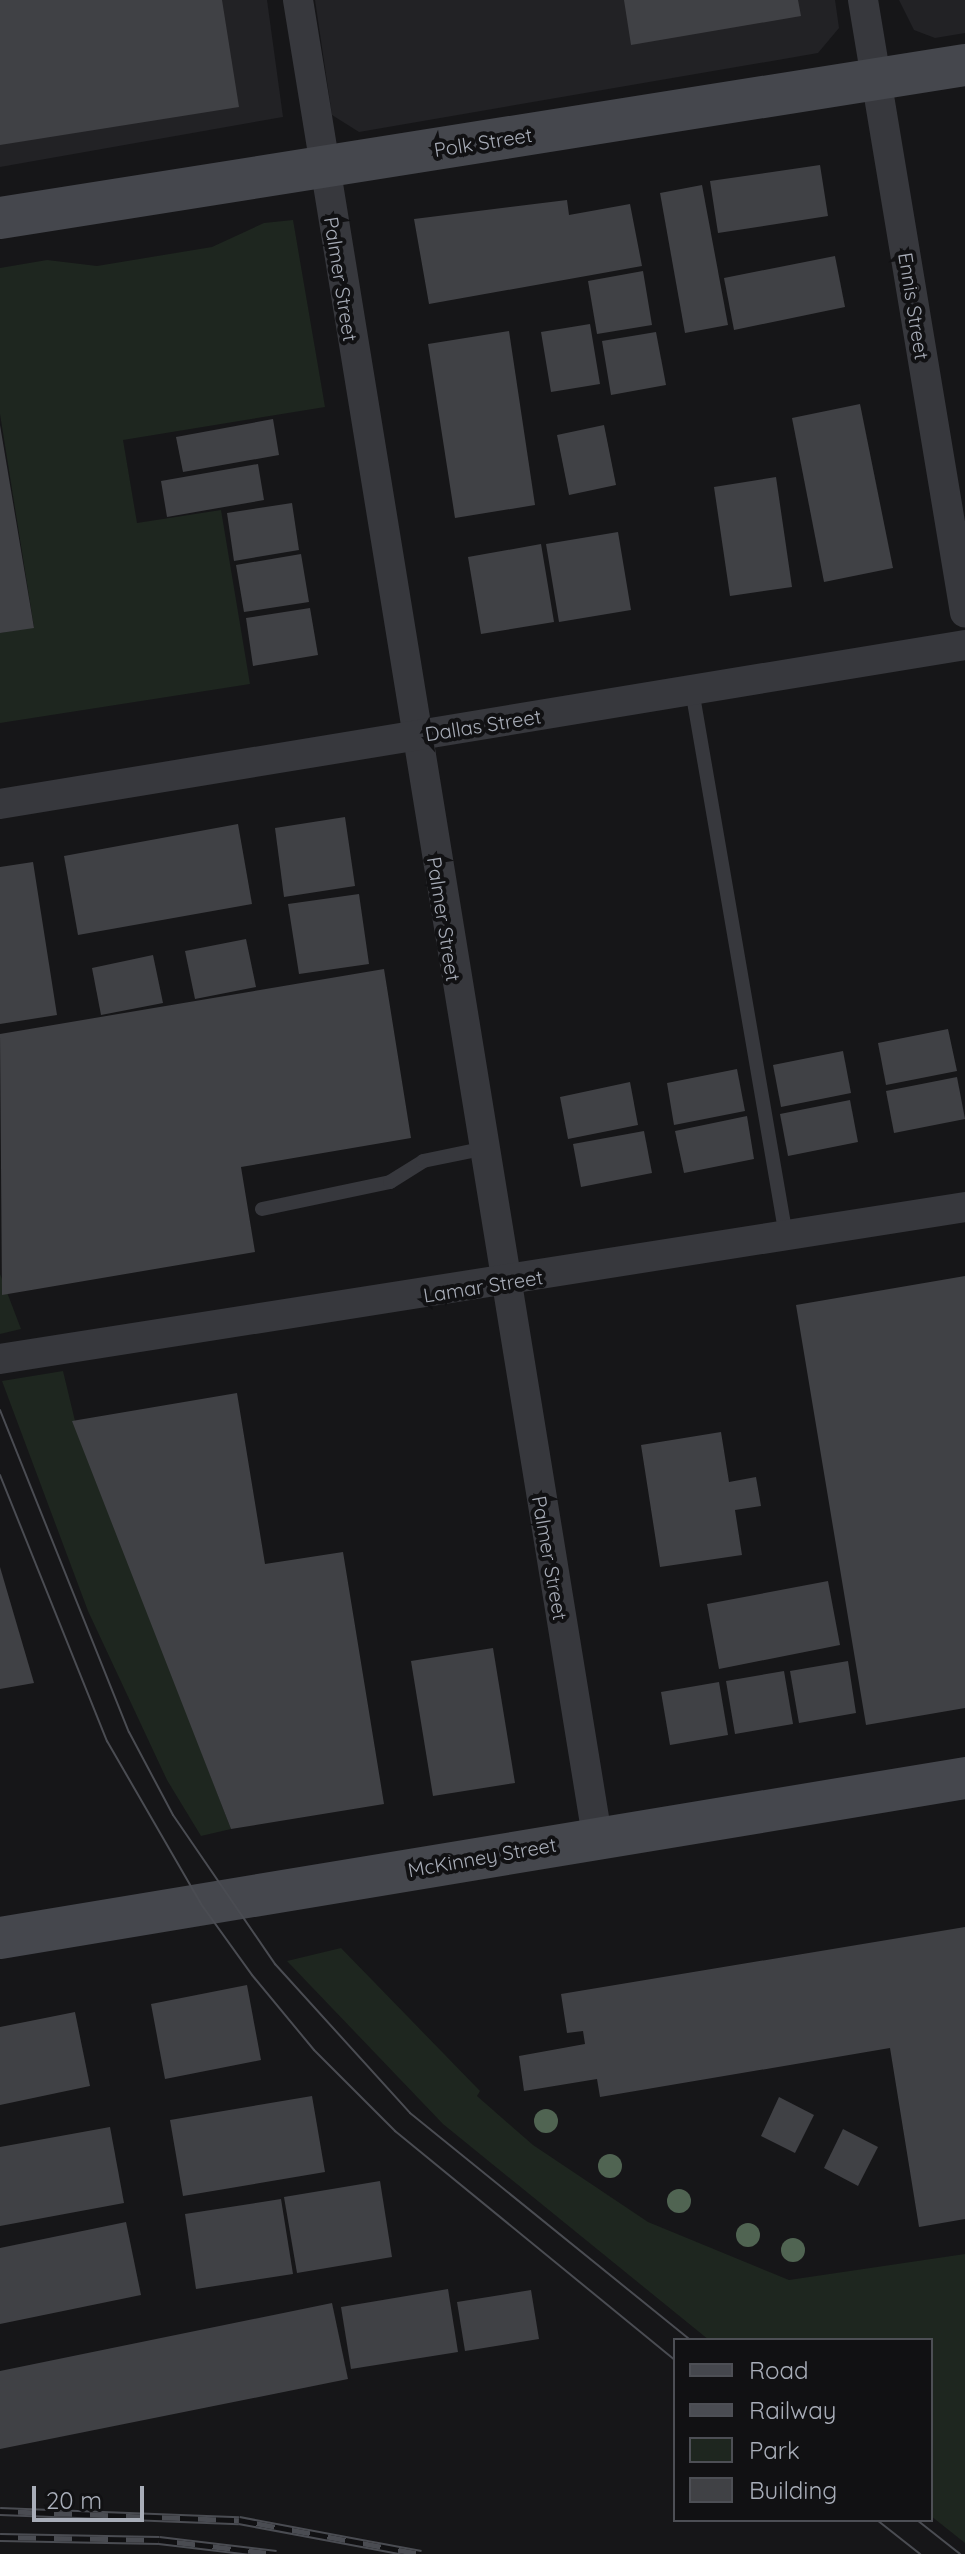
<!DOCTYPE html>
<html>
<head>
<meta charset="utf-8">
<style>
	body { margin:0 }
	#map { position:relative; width:965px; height:2554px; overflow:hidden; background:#161618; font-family:Quicksand,sans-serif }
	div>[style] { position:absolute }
	.built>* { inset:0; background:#222225 }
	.green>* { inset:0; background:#1e261f }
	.building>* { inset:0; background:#404145 }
	.lane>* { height:14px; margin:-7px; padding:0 7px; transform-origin:7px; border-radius:7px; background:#37383d }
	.street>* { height:30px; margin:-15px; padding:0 15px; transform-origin:15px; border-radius:15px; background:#37383d }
	.secondary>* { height:42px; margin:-21px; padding:0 21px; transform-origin:21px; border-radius:21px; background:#45474d }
	.tram>* { height:2px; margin:-1px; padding:0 1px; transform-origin:1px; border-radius:1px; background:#4a4c52 }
	.rail>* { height:9px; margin-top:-4.5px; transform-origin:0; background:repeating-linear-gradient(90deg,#111113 0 18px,#4a4c52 0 36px); box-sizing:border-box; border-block:2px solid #4a4c52 }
	.trees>* { width:24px; height:24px; margin:-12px; border-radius:50%; background:#506452 }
	span { translate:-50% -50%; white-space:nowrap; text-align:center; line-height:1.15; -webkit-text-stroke:8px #111113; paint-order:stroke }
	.street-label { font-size:20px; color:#a8adb8 }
	.legend { position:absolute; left:673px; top:2338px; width:260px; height:184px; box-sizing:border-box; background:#111113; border:2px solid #4d4f55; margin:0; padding:10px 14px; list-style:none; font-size:24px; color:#a8adb8 }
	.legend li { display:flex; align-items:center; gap:16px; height:40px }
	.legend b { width:40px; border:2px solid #4d4f55 }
	.scale { position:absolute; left:32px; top:2486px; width:112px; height:36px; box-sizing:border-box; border:4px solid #a8adb8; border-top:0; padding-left:10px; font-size:24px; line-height:28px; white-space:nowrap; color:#a8adb8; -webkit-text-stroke:6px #111113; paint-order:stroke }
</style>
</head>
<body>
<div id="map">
	<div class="built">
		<div style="clip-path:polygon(0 0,267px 0,283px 117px,0 167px)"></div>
		<div style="clip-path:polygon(315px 0,835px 0,839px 28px,818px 53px,359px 132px,332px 115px)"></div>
		<div style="clip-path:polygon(899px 0,965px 0,965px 33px,935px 38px,914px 30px)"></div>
	</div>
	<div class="green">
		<div style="clip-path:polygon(293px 220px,325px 407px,123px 440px,137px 523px,221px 510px,250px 684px,0 723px,0 633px,34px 627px,0 414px,0 268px,47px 260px,97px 266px,212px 247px,264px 223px)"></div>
		<div style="clip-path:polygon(0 1274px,21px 1329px,0 1334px)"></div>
		<div style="clip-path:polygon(63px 1371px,75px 1421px,231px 1829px,201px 1836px,167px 1780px,88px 1611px,2px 1381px)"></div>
		<div style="clip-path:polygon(341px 1948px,480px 2091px,477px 2096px,533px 2145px,648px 2222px,789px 2280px,965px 2254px,965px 2543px,931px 2516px,931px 2340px,709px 2340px,443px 2124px,287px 1961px)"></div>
	</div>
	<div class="building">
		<div style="clip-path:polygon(0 0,222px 0,239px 107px,0 145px)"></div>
		<div style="clip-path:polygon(624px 0,798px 0,801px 16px,631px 45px)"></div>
		<div style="clip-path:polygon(820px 165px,828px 216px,718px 233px,710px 181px)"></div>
		<div style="clip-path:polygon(702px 185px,728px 325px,685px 333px,660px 193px)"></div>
		<div style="clip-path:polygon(567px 200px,569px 215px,630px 204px,642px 266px,429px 304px,414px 219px)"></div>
		<div style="clip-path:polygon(835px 256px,845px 307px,734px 330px,724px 278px)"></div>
		<div style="clip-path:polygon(643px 271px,652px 325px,597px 334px,588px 281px)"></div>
		<div style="clip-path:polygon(590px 324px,600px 384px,551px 392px,541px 332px)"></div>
		<div style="clip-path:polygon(509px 331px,535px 505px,455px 518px,428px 344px)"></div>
		<div style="clip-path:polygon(656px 332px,666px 385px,611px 395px,602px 341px)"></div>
		<div style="clip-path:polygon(860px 404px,893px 568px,824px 582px,792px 418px)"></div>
		<div style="clip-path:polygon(273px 419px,279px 455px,183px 472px,176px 437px)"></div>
		<div style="clip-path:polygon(0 425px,34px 628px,0 633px)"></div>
		<div style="clip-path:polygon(604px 425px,616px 485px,569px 495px,557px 435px)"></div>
		<div style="clip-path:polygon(258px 464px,264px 500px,167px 517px,161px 481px)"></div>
		<div style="clip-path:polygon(776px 477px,792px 587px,730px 596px,714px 487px)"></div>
		<div style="clip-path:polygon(292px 503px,299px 550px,234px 561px,227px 513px)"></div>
		<div style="clip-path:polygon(618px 532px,631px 610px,559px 622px,546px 544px)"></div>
		<div style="clip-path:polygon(541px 544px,554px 622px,481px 634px,468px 557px)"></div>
		<div style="clip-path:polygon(301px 554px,309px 602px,244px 612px,236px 565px)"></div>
		<div style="clip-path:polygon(310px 608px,318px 655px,253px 666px,246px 618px)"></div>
		<div style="clip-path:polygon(345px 817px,355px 886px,284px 897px,275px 828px)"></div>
		<div style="clip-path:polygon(238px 824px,252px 904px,78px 935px,64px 856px)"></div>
		<div style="clip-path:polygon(33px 862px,57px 1015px,0 1024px,0 867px)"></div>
		<div style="clip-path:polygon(359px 894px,369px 964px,299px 974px,288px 904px)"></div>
		<div style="clip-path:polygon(246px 939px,256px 987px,195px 999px,185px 951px)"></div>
		<div style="clip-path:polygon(153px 955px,163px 1003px,101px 1015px,92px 968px)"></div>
		<div style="clip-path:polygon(384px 969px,411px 1138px,241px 1167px,255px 1252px,2px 1295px,0 1034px)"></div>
		<div style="clip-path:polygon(948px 1029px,957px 1071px,886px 1085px,878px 1043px)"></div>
		<div style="clip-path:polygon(843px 1051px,851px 1093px,781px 1107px,773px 1065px)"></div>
		<div style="clip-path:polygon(737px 1069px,745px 1111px,674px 1125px,667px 1083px)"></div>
		<div style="clip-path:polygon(957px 1077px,965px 1119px,894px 1133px,886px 1091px)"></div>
		<div style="clip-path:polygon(630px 1082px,638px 1125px,568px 1139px,560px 1097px)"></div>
		<div style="clip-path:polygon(850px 1100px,858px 1142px,788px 1156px,780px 1114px)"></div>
		<div style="clip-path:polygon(747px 1116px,754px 1159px,684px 1173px,675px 1131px)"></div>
		<div style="clip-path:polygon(644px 1131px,652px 1173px,581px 1187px,573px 1144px)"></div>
		<div style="clip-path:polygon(965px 1276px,965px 1708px,866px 1725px,796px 1305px)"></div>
		<div style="clip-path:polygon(237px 1393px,265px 1564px,343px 1552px,384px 1804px,231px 1829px,72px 1421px)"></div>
		<div style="clip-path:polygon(721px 1432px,729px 1482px,756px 1477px,761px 1506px,735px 1510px,742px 1555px,660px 1567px,641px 1445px)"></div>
		<div style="clip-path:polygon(0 1567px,34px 1683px,0 1689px)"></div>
		<div style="clip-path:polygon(828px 1581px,840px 1645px,719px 1669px,707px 1604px)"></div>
		<div style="clip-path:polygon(493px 1648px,515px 1783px,433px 1796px,411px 1661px)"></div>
		<div style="clip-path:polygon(848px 1661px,856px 1713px,799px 1723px,790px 1671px)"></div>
		<div style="clip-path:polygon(784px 1671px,793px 1724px,735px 1734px,726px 1681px)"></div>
		<div style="clip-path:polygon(719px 1682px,728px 1735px,670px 1745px,661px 1692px)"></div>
		<div style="clip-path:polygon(965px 1927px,965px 2219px,919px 2227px,890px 2048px,600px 2097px,597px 2079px,524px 2091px,519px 2056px,585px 2044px,583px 2031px,567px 2033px,561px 1994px)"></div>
		<div style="clip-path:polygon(247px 1985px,261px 2060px,165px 2079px,151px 2004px)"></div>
		<div style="clip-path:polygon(75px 2012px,90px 2086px,0 2105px,0 2027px)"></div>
		<div style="clip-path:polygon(312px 2096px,325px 2172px,183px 2196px,170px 2120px)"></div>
		<div style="clip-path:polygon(779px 2097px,814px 2115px,795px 2153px,761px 2136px)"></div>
		<div style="clip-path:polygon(110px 2127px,124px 2203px,0 2226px,0 2147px)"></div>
		<div style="clip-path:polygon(843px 2129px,878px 2147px,858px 2186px,824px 2168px)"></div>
		<div style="clip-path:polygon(380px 2181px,392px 2257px,297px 2273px,284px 2197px)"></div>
		<div style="clip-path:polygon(281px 2199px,293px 2274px,196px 2289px,185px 2214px)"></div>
		<div style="clip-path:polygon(126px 2222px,141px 2295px,0 2324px,0 2248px)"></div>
		<div style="clip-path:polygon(448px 2289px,458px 2352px,351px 2369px,341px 2307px)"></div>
		<div style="clip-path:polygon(531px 2290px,539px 2339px,465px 2351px,457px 2302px)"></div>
		<div style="clip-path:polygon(332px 2303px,348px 2379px,0 2449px,0 2371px)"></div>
	</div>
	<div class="lane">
		<div style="left:692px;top:690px;width:554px;rotate:80.23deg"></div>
		<div style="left:262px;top:1209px;width:131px;rotate:-11.9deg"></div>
		<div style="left:390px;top:1182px;width:39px;rotate:-32deg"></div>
		<div style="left:423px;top:1161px;width:59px;rotate:-11.7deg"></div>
	</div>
	<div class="street">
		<div style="left:298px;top:0;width:1860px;rotate:80.75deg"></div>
		<div style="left:863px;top:0;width:621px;rotate:80.55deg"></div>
		<div style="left:0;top:804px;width:978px;rotate:-9.36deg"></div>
		<div style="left:0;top:1359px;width:977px;rotate:-8.95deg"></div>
	</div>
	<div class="secondary">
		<div style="left:0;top:218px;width:977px;rotate:-9.01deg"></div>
		<div style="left:0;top:1938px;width:978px;rotate:-9.41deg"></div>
	</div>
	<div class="tram">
		<div style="left:0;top:1410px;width:347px;rotate:68.2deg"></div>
		<div style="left:129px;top:1732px;width:94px;rotate:62.1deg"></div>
		<div style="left:173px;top:1815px;width:181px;rotate:55.6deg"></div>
		<div style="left:275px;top:1964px;width:201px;rotate:47.8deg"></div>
		<div style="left:410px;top:2113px;width:360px;rotate:39deg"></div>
		<div style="left:0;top:1475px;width:287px;rotate:68.1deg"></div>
		<div style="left:107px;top:1741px;width:188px;rotate:60deg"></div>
		<div style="left:201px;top:1904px;width:87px;rotate:54.3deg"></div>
		<div style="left:252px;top:1975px;width:97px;rotate:50.4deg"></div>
		<div style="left:314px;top:2050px;width:115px;rotate:45deg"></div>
		<div style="left:395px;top:2131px;width:362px;rotate:39.3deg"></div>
		<div style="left:877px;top:2520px;width:55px;rotate:38.3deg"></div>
		<div style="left:917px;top:2520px;width:55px;rotate:38.3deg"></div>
	</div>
	<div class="rail">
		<div style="left:0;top:2511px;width:239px;rotate:2.2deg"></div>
		<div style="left:239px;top:2520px;width:185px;rotate:10.6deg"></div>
		<div style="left:0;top:2537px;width:159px;rotate:1.1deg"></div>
		<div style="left:159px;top:2540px;width:118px;rotate:6.8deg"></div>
	</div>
	<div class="trees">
		<div style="left:546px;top:2121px"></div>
		<div style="left:610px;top:2166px"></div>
		<div style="left:679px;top:2201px"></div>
		<div style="left:748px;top:2235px"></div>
		<div style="left:793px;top:2250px"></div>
	</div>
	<div class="street-label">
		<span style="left:483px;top:142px;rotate:-9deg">Polk Street</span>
		<span style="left:341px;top:279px;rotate:81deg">Palmer Street</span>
		<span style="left:914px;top:306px;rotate:81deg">Ennis Street</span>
		<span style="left:483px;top:725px;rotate:-9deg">Dallas Street</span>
		<span style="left:444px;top:919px;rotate:81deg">Palmer Street</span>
		<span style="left:483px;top:1286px;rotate:-9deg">Lamar Street</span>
		<span style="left:550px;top:1558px;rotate:80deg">Palmer Street</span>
		<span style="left:482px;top:1857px;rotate:-10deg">McKinney Street</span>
	</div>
	<ul class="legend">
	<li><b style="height:10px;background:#45474d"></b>Road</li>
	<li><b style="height:10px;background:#4a4c52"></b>Railway</li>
	<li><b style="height:22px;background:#1e261f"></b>Park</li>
	<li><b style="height:22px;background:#404145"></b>Building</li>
	</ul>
	<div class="scale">20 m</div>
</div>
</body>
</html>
